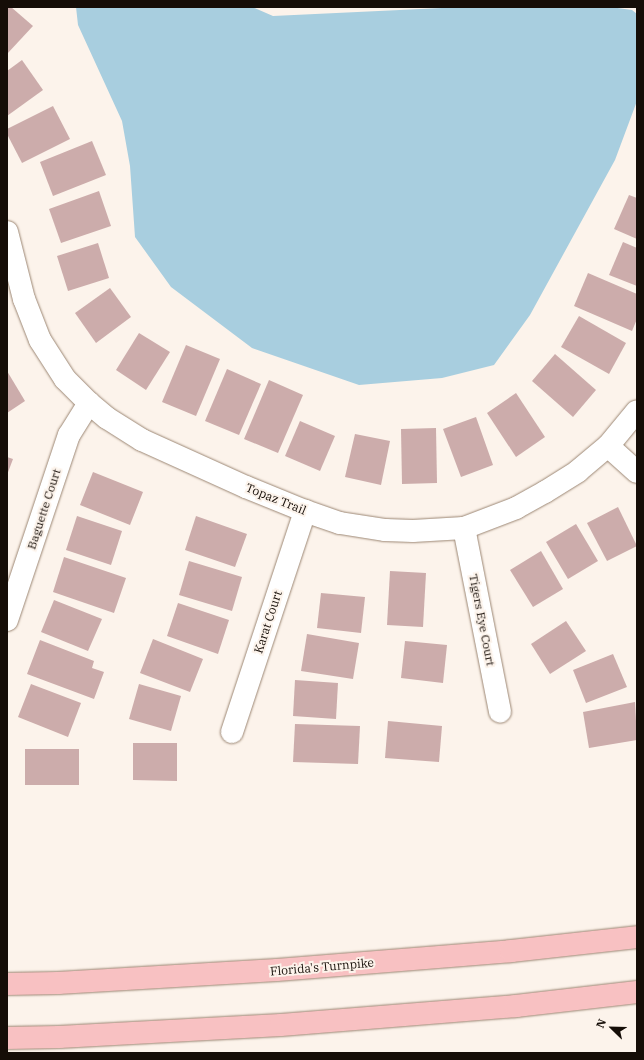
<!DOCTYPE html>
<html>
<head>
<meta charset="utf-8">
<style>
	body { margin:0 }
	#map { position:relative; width:644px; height:1060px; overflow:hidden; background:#fcf3eb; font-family:"IBM Plex Serif",serif }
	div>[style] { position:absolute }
	.water>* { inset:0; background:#a8cedf }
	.building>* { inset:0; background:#ccacab }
	.roads { filter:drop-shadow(0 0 1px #9c8774) drop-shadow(0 0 1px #9c8774) }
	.minor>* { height:22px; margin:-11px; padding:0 11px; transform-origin:11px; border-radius:11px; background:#fff }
	.highway>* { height:22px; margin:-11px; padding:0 11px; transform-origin:11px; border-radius:11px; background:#f8c1c2 }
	span { translate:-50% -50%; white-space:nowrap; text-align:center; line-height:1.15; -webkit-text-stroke:4px #fcf3eb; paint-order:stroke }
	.street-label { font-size:12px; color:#150d07 }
	.frame { position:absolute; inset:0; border:8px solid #150d07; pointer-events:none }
	.north { position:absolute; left:592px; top:1008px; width:40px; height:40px; -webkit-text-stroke:3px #fcf3eb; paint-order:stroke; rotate:293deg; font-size:11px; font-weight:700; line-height:16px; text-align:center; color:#150d07 }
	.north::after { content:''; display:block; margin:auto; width:14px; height:18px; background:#150d07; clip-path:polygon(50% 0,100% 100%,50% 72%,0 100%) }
</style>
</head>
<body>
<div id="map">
	<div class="water">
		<div style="clip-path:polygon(76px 7px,252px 7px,273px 16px,463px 7px,610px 7px,632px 10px,637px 14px,637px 101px,615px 160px,530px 315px,494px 365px,442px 378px,359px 385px,252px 348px,171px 287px,135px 237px,130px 166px,122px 121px,78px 25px)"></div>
	</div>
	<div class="building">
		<div style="clip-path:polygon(7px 7px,11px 7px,33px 26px,7px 54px)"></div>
		<div style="clip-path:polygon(22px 60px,43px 90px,7px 116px,7px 71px)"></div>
		<div style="clip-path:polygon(53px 106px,70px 139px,22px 163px,7px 134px,7px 129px)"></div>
		<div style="clip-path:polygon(92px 141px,106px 175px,53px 196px,40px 162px)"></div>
		<div style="clip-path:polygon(99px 191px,111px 226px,61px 243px,49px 209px)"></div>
		<div style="clip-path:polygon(629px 195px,637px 198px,637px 239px,614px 229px)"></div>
		<div style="clip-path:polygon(623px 242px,637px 248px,637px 286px,609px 275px)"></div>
		<div style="clip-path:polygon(98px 243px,109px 278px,68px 291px,57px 256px)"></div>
		<div style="clip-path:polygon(588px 273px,637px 294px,637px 319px,632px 331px,574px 306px)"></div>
		<div style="clip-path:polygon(110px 288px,131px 317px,96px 343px,75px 313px)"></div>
		<div style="clip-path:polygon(579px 316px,626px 343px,609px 374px,561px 347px)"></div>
		<div style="clip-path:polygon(139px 333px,170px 352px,146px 390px,116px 370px)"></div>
		<div style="clip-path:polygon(186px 345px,220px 359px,196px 416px,162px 402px)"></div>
		<div style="clip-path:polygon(555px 354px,596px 390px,573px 417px,532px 381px)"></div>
		<div style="clip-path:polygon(227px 369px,261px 384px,239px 435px,205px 421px)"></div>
		<div style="clip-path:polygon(7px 371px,25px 401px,7px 413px)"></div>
		<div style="clip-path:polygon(269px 380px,303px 395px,278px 453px,244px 439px)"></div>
		<div style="clip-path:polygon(516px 393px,545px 437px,516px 457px,487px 413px)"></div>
		<div style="clip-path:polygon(476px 417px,493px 465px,461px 477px,443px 429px)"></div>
		<div style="clip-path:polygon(300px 421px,335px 436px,320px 471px,285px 456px)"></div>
		<div style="clip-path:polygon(436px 428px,437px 483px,402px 484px,401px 429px)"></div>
		<div style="clip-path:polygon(355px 434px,390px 441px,381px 485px,345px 477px)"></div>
		<div style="clip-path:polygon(7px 457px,13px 459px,7px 475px)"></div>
		<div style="clip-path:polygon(93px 472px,143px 492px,130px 525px,80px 505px)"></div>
		<div style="clip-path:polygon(618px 507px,637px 546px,607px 561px,587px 523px)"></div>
		<div style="clip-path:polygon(77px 516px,122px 531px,111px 565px,66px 550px)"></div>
		<div style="clip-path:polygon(196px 516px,247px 534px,235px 567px,185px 550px)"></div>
		<div style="clip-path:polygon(576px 524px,598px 561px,568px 579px,546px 542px)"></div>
		<div style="clip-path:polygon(541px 551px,563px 589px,533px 607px,510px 570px)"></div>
		<div style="clip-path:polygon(64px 557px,126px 578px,114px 613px,53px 592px)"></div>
		<div style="clip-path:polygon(189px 561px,242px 577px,232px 611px,179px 595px)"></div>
		<div style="clip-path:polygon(390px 571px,426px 573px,423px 627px,387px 625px)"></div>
		<div style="clip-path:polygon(321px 593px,365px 597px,361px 633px,317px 628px)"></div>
		<div style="clip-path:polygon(54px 600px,102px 619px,88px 651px,41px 632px)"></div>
		<div style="clip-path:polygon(178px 603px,229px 620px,218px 654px,167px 636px)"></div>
		<div style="clip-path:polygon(566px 621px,586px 651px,550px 674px,531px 644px)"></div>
		<div style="clip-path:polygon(307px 634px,359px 643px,353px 679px,301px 671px)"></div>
		<div style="clip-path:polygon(153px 639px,203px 659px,190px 692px,140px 673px)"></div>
		<div style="clip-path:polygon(40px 640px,94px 661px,92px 668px,104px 672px,94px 699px,27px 674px)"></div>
		<div style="clip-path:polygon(405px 641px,447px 645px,443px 683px,401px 678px)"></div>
		<div style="clip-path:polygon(613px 654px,627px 687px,586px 703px,573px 670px)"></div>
		<div style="clip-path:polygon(295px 680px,338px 683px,336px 719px,293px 716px)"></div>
		<div style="clip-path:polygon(31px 684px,81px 703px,68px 737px,18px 717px)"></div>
		<div style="clip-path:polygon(139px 684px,181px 696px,171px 731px,129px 719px)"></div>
		<div style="clip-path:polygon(635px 702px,637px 740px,589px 748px,583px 712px)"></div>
		<div style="clip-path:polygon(388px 721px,442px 726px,439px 762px,385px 758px)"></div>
		<div style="clip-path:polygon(295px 724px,360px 726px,358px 764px,293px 762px)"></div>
		<div style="clip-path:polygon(133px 743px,177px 743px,177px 781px,133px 780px)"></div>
		<div style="clip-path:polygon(25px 749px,79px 749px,79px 785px,25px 785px)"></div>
	</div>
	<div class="roads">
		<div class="minor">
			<div style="left:7px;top:232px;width:69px;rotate:75.8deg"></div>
			<div style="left:24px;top:299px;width:44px;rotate:68.7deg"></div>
			<div style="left:40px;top:340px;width:46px;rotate:57.3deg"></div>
			<div style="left:65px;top:379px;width:34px;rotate:45deg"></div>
			<div style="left:89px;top:403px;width:23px;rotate:40deg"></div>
			<div style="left:107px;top:418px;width:41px;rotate:32.2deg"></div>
			<div style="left:142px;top:440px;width:114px;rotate:24.3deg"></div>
			<div style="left:246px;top:487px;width:64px;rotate:22.1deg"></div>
			<div style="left:305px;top:511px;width:37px;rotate:19deg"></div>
			<div style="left:340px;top:523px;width:46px;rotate:8.8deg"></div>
			<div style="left:385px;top:530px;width:28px;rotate:2deg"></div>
			<div style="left:413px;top:531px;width:51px;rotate:-3.4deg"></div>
			<div style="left:464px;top:528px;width:56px;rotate:-21deg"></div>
			<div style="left:516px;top:508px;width:33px;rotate:-29deg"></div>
			<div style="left:545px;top:492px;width:39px;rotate:-32deg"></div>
			<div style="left:578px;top:471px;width:39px;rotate:-40deg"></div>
			<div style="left:608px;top:446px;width:45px;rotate:-50.4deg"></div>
			<div style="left:608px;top:446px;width:39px;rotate:42deg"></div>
			<div style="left:464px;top:528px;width:187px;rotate:78.9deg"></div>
			<div style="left:7px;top:620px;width:195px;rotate:-71.5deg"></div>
			<div style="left:69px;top:435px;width:38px;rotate:-58deg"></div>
			<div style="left:232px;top:732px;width:233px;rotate:-71.7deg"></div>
		</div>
		<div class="highway">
			<div style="left:7px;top:984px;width:51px;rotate:-1.1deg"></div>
			<div style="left:58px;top:983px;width:219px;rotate:-3.4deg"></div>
			<div style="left:277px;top:970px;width:235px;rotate:-4.6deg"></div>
			<div style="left:511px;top:951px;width:127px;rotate:-6.3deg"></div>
			<div style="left:7px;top:1038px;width:52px;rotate:-1.1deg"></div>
			<div style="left:59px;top:1037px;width:222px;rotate:-3.1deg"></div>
			<div style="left:281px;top:1025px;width:236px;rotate:-4.6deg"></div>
			<div style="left:516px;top:1006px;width:122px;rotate:-6.6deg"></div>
		</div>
	</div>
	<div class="street-label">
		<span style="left:276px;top:499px;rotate:22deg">Topaz Trail</span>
		<span style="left:44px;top:509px;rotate:-72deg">Baguette Court</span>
		<span style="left:482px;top:620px;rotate:79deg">Tigers Eye Court</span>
		<span style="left:268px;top:622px;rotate:-72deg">Karat Court</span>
		<span style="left:322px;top:967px;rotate:-5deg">Florida's Turnpike</span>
	</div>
	<div class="frame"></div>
	<div class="north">N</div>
</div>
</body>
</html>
